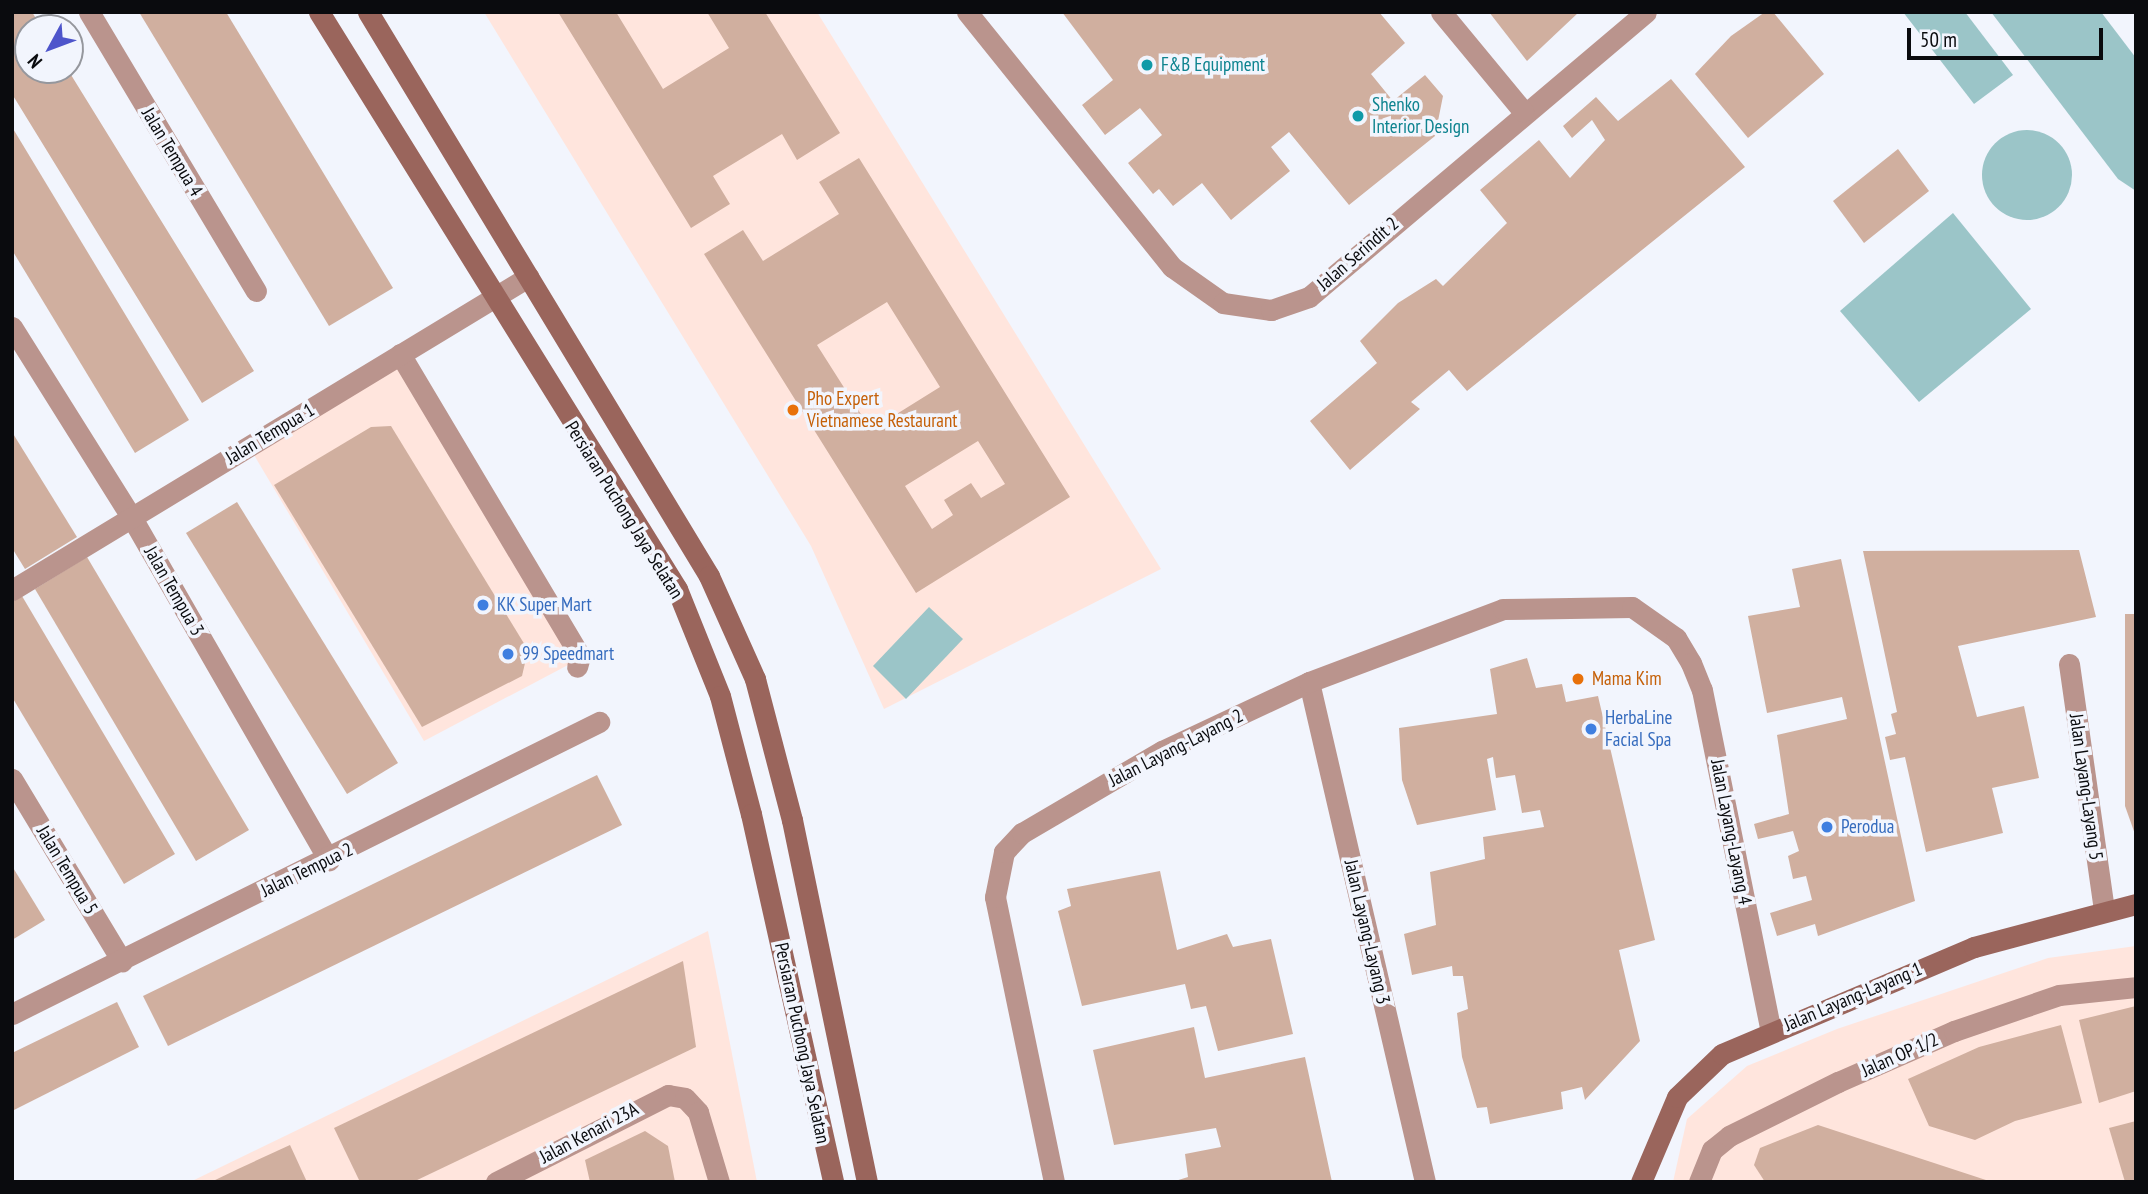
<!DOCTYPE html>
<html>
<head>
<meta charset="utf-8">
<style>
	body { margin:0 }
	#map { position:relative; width:2148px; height:1194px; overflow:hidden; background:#f2f5fd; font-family:"PT Sans Narrow",sans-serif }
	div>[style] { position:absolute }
	.commercial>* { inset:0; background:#ffe5dd }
	.water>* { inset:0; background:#9bc5c8 }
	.round { border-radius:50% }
	.building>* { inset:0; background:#d0af9f }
	.street>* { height:21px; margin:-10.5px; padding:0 10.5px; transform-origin:10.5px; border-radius:10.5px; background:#ba948d }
	.secondary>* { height:21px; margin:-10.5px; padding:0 10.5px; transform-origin:10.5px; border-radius:10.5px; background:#9a655c }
	.dots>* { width:19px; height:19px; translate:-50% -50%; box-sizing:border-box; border:4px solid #f2f5fd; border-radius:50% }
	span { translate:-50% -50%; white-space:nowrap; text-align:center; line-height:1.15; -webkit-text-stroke:7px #f2f5fd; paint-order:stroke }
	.culture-label { font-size:19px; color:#0d838f }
	.left { translate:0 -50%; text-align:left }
	.street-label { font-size:19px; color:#0a0b0e }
	.food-label { font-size:19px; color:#c56008 }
	.shop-label { font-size:19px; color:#366cbe }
	.frame { position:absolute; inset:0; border:14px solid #0a0b0e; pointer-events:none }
	.north { position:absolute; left:14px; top:14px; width:70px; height:70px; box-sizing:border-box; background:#f2f5fd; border:2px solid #95979d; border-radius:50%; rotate:229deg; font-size:19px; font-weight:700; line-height:28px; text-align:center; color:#0a0b0e }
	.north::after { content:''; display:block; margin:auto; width:24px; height:32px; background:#4e55cb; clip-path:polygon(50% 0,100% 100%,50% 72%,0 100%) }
	.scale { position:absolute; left:1907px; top:28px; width:196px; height:32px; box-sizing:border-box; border:4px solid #0a0b0e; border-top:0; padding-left:9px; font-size:21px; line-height:24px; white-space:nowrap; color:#0a0b0e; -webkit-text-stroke:5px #f2f5fd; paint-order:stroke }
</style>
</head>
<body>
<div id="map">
	<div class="commercial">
		<div style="clip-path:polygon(484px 12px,817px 12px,1161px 569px,884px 709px,811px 546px)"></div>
		<div style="clip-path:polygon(398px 368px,570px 658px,568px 665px,424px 741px,254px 455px)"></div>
		<div style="clip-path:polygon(708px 931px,757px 1182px,190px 1182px)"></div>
		<div style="clip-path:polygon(2136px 946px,2136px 1182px,1673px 1182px,1687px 1119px,1747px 1066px,1837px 1029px,2048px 958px)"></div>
	</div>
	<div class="water">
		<div style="clip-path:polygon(1903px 12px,1965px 12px,2013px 75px,1974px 104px)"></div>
		<div style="clip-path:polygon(1991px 12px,2101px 12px,2136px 58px,2136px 191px,2118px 179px)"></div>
		<div class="round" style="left:1982px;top:130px;width:90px;height:90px"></div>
		<div style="clip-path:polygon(1953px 213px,2031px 309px,1919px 402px,1840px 311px)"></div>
		<div style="clip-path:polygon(929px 607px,963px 639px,906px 699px,873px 666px)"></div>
	</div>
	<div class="building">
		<div style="clip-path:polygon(12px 12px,32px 12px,42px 28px,28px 28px,28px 70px,68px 70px,254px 371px,202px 403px,12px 94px)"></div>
		<div style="clip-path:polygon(139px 12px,226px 12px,393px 288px,329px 326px)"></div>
		<div style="clip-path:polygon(558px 12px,616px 12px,663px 89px,729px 48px,707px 12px,765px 12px,840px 133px,797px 160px,782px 134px,713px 176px,730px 204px,691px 228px)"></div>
		<div style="clip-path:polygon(1062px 12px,1379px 12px,1405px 43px,1371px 74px,1393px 101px,1425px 75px,1443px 96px,1435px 136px,1349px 205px,1289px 132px,1271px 147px,1290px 171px,1231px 220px,1202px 183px,1173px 206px,1159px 189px,1153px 194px,1128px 163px,1162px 135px,1140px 108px,1105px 135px,1082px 105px,1113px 80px)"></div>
		<div style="clip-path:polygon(1489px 12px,1579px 12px,1527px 61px)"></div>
		<div style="clip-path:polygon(1765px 12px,1773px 12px,1824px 74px,1748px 138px,1695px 74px,1731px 36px)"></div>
		<div style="clip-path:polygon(1671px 79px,1745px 167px,1467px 391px,1449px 370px,1411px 402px,1420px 409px,1350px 470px,1310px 421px,1377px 363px,1360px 341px,1398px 303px,1436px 279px,1443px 286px,1507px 223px,1480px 190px,1539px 140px,1570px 178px,1605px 140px,1592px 120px,1572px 138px,1563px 126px,1596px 97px,1618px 121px)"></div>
		<div style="clip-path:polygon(12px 127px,189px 420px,135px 453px,12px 250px)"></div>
		<div style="clip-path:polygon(1898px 149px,1929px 191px,1864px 243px,1833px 201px)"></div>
		<div style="clip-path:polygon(evenodd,859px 158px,1070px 497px,916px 593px,704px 254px,743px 230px,763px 261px,839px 214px,819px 182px,859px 158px,887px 302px,940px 387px,871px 430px,817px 345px,887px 302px,859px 158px,978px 441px,1005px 484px,981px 498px,971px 483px,944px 500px,953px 515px,932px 529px,905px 486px,978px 441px)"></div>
		<div style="clip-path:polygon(391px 426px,528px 650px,522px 676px,422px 727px,274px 485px,371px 427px)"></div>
		<div style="clip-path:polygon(12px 432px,77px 537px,25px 569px,12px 548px)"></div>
		<div style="clip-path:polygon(237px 502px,398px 763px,347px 794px,186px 533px)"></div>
		<div style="clip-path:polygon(2079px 550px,2096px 617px,1958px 646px,1977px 717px,2024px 706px,2039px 778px,1992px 788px,2003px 833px,1926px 852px,1905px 757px,1890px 760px,1885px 737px,1896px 734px,1891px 714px,1897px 712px,1863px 551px)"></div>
		<div style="clip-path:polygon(87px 557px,249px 830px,196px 861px,35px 589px)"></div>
		<div style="clip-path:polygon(1841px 559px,1915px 901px,1818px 936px,1815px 924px,1777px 936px,1770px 913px,1812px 900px,1806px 876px,1793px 879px,1788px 856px,1799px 851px,1793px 831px,1758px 839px,1754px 824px,1789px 814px,1777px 735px,1847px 719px,1842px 697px,1767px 713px,1748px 616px,1800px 607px,1792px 569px)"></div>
		<div style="clip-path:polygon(22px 596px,175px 854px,124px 884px,12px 697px,12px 602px)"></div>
		<div style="clip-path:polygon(2125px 614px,2136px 614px,2136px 837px,2125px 806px)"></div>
		<div style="clip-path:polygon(1527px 658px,1536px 688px,1562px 684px,1566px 702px,1598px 696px,1655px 940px,1619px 950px,1640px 1041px,1585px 1100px,1582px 1087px,1561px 1092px,1563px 1109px,1490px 1124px,1487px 1107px,1477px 1108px,1462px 1057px,1457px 1013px,1468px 1009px,1463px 976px,1453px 976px,1452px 966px,1412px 975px,1404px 934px,1436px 925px,1430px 872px,1485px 859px,1483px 837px,1544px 827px,1540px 810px,1522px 813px,1515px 775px,1496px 778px,1493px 757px,1487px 759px,1496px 810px,1417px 825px,1402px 780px,1399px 728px,1497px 714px,1490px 669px)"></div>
		<div style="clip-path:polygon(597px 775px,622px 825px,168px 1046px,143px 996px)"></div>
		<div style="clip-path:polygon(12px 866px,45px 920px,12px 940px)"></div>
		<div style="clip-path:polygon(1160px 871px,1177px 950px,1227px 934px,1233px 947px,1271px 939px,1293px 1034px,1218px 1051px,1206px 1006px,1191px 1009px,1185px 984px,1082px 1006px,1058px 911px,1071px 906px,1067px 889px)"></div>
		<div style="clip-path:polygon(683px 961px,696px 1047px,413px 1182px,360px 1182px,334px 1128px)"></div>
		<div style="clip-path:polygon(117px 1002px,139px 1047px,12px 1111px,12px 1053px)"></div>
		<div style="clip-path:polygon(2136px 1006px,2136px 1091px,2099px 1103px,2079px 1020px)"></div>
		<div style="clip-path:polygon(2061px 1025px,2082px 1103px,2015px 1121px,1975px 1140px,1929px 1126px,1908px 1079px,1979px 1047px)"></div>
		<div style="clip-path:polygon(1194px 1027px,1205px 1078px,1305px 1057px,1332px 1182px,1172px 1182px,1188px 1177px,1185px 1154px,1221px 1147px,1216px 1128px,1114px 1145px,1093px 1050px)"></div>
		<div style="clip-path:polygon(2136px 1121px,2136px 1182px,2125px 1182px,2109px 1128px)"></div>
		<div style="clip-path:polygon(1818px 1125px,1989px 1181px,1989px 1182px,1765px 1182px,1754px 1165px,1760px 1148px)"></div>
		<div style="clip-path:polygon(645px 1131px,668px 1146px,675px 1182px,590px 1182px,585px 1160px)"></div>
		<div style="clip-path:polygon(290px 1145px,307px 1182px,211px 1182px,238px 1169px)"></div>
	</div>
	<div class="street">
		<div style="left:89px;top:12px;width:325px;rotate:59.1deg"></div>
		<div style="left:967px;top:12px;width:327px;rotate:51.2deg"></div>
		<div style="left:1172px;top:267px;width:62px;rotate:35.2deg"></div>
		<div style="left:1223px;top:303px;width:49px;rotate:8.3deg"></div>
		<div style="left:1271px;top:310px;width:40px;rotate:-18.9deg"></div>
		<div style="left:1309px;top:297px;width:441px;rotate:-40.2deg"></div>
		<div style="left:1441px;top:12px;width:129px;rotate:50.4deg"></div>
		<div style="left:12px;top:327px;width:226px;rotate:57.9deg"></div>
		<div style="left:132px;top:518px;width:395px;rotate:60.1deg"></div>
		<div style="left:400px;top:354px;width:352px;rotate:59.2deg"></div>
		<div style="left:580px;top:656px;width:11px;rotate:105deg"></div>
		<div style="left:12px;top:590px;width:604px;rotate:-31.24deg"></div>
		<div style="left:2069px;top:664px;width:247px;rotate:81.9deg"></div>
		<div style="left:1309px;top:682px;width:513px;rotate:76.94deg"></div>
		<div style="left:12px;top:779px;width:213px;rotate:58.9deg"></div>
		<div style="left:12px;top:1014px;width:656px;rotate:-26.45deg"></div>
		<div style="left:496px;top:1182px;width:193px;rotate:-26.8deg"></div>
		<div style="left:668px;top:1095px;width:17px;rotate:10deg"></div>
		<div style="left:685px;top:1098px;width:19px;rotate:47deg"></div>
		<div style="left:698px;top:1112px;width:73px;rotate:73.3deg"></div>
		<div style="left:1054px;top:1182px;width:291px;rotate:-101.7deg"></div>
		<div style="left:995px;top:897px;width:46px;rotate:-78.7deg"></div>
		<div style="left:1004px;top:852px;width:26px;rotate:-47deg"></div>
		<div style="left:1022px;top:833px;width:162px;rotate:-30.4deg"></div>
		<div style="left:1162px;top:751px;width:162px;rotate:-25.1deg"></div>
		<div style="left:1309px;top:682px;width:207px;rotate:-20.6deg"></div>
		<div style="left:1503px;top:609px;width:129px;rotate:-0.9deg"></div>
		<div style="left:1632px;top:607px;width:54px;rotate:35.2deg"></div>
		<div style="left:1676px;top:638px;width:29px;rotate:59deg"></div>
		<div style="left:1691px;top:663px;width:29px;rotate:68deg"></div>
		<div style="left:1702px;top:690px;width:349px;rotate:78.6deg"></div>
		<div style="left:1699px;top:1182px;width:35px;rotate:-68deg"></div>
		<div style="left:1712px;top:1150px;width:22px;rotate:-39deg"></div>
		<div style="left:1729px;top:1136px;width:122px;rotate:-26.4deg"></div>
		<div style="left:1838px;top:1082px;width:127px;rotate:-23.7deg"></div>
		<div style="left:1954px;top:1031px;width:111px;rotate:-18.9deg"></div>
		<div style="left:2059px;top:995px;width:77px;rotate:-5.9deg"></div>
	</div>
	<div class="secondary">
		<div style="left:319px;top:12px;width:679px;rotate:58.18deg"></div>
		<div style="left:677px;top:589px;width:115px;rotate:68.1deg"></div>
		<div style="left:720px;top:696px;width:122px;rotate:75.3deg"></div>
		<div style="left:751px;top:814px;width:377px;rotate:77.4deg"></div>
		<div style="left:368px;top:12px;width:659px;rotate:58.84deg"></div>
		<div style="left:709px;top:576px;width:113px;rotate:65.9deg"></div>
		<div style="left:755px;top:679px;width:146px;rotate:75.3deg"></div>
		<div style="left:792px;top:820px;width:370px;rotate:78.3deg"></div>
		<div style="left:1641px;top:1182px;width:92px;rotate:-67deg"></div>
		<div style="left:1677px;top:1097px;width:62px;rotate:-43.7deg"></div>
		<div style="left:1722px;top:1054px;width:274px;rotate:-23deg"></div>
		<div style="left:1974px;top:947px;width:168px;rotate:-14.9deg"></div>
	</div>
	<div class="dots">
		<div style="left:1147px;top:65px;background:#0f9aa8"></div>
		<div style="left:1358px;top:116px;background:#0f9aa8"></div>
		<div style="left:793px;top:410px;background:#e8710a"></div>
		<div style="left:483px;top:605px;background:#3f7fe0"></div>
		<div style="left:508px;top:654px;background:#3f7fe0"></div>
		<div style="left:1578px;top:679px;background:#e8710a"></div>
		<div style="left:1591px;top:729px;background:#3f7fe0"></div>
		<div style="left:1827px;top:827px;background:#3f7fe0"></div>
	</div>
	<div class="culture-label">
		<span class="left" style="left:1161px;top:65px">F&amp;B Equipment</span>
		<span class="left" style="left:1372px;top:116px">Shenko<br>Interior Design</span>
	</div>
	<div class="street-label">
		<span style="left:172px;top:152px;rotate:59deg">Jalan Tempua 4</span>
		<span style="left:1358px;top:254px;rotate:-41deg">Jalan Serindit 2</span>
		<span style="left:270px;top:434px;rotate:-31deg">Jalan Tempua 1</span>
		<span style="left:624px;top:510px;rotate:58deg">Persiaran Puchong Jaya Selatan</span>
		<span style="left:174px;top:591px;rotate:60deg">Jalan Tempua 3</span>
		<span style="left:1176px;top:748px;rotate:-27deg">Jalan Layang-Layang 2</span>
		<span style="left:2086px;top:787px;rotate:82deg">Jalan Layang-Layang 5</span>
		<span style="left:1731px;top:832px;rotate:79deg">Jalan Layang-Layang 4</span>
		<span style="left:67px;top:870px;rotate:59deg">Jalan Tempua 5</span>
		<span style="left:307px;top:870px;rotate:-26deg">Jalan Tempua 2</span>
		<span style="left:1367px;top:932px;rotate:77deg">Jalan Layang-Layang 3</span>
		<span style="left:1853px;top:997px;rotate:-23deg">Jalan Layang-Layang 1</span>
		<span style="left:802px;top:1043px;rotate:78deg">Persiaran Puchong Jaya Selatan</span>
		<span style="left:1900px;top:1055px;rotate:-24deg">Jalan OP 1/2</span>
		<span style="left:589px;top:1133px;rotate:-28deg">Jalan Kenari 23A</span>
	</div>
	<div class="food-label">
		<span class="left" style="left:807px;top:410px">Pho Expert<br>Vietnamese Restaurant</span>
		<span class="left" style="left:1592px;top:679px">Mama Kim</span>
	</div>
	<div class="shop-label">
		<span class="left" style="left:497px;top:605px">KK Super Mart</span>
		<span class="left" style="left:522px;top:654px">99 Speedmart</span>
		<span class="left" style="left:1605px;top:729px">HerbaLine<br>Facial Spa</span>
		<span class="left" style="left:1841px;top:827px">Perodua</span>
	</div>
	<div class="frame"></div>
	<div class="north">N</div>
	<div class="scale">50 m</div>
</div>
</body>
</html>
